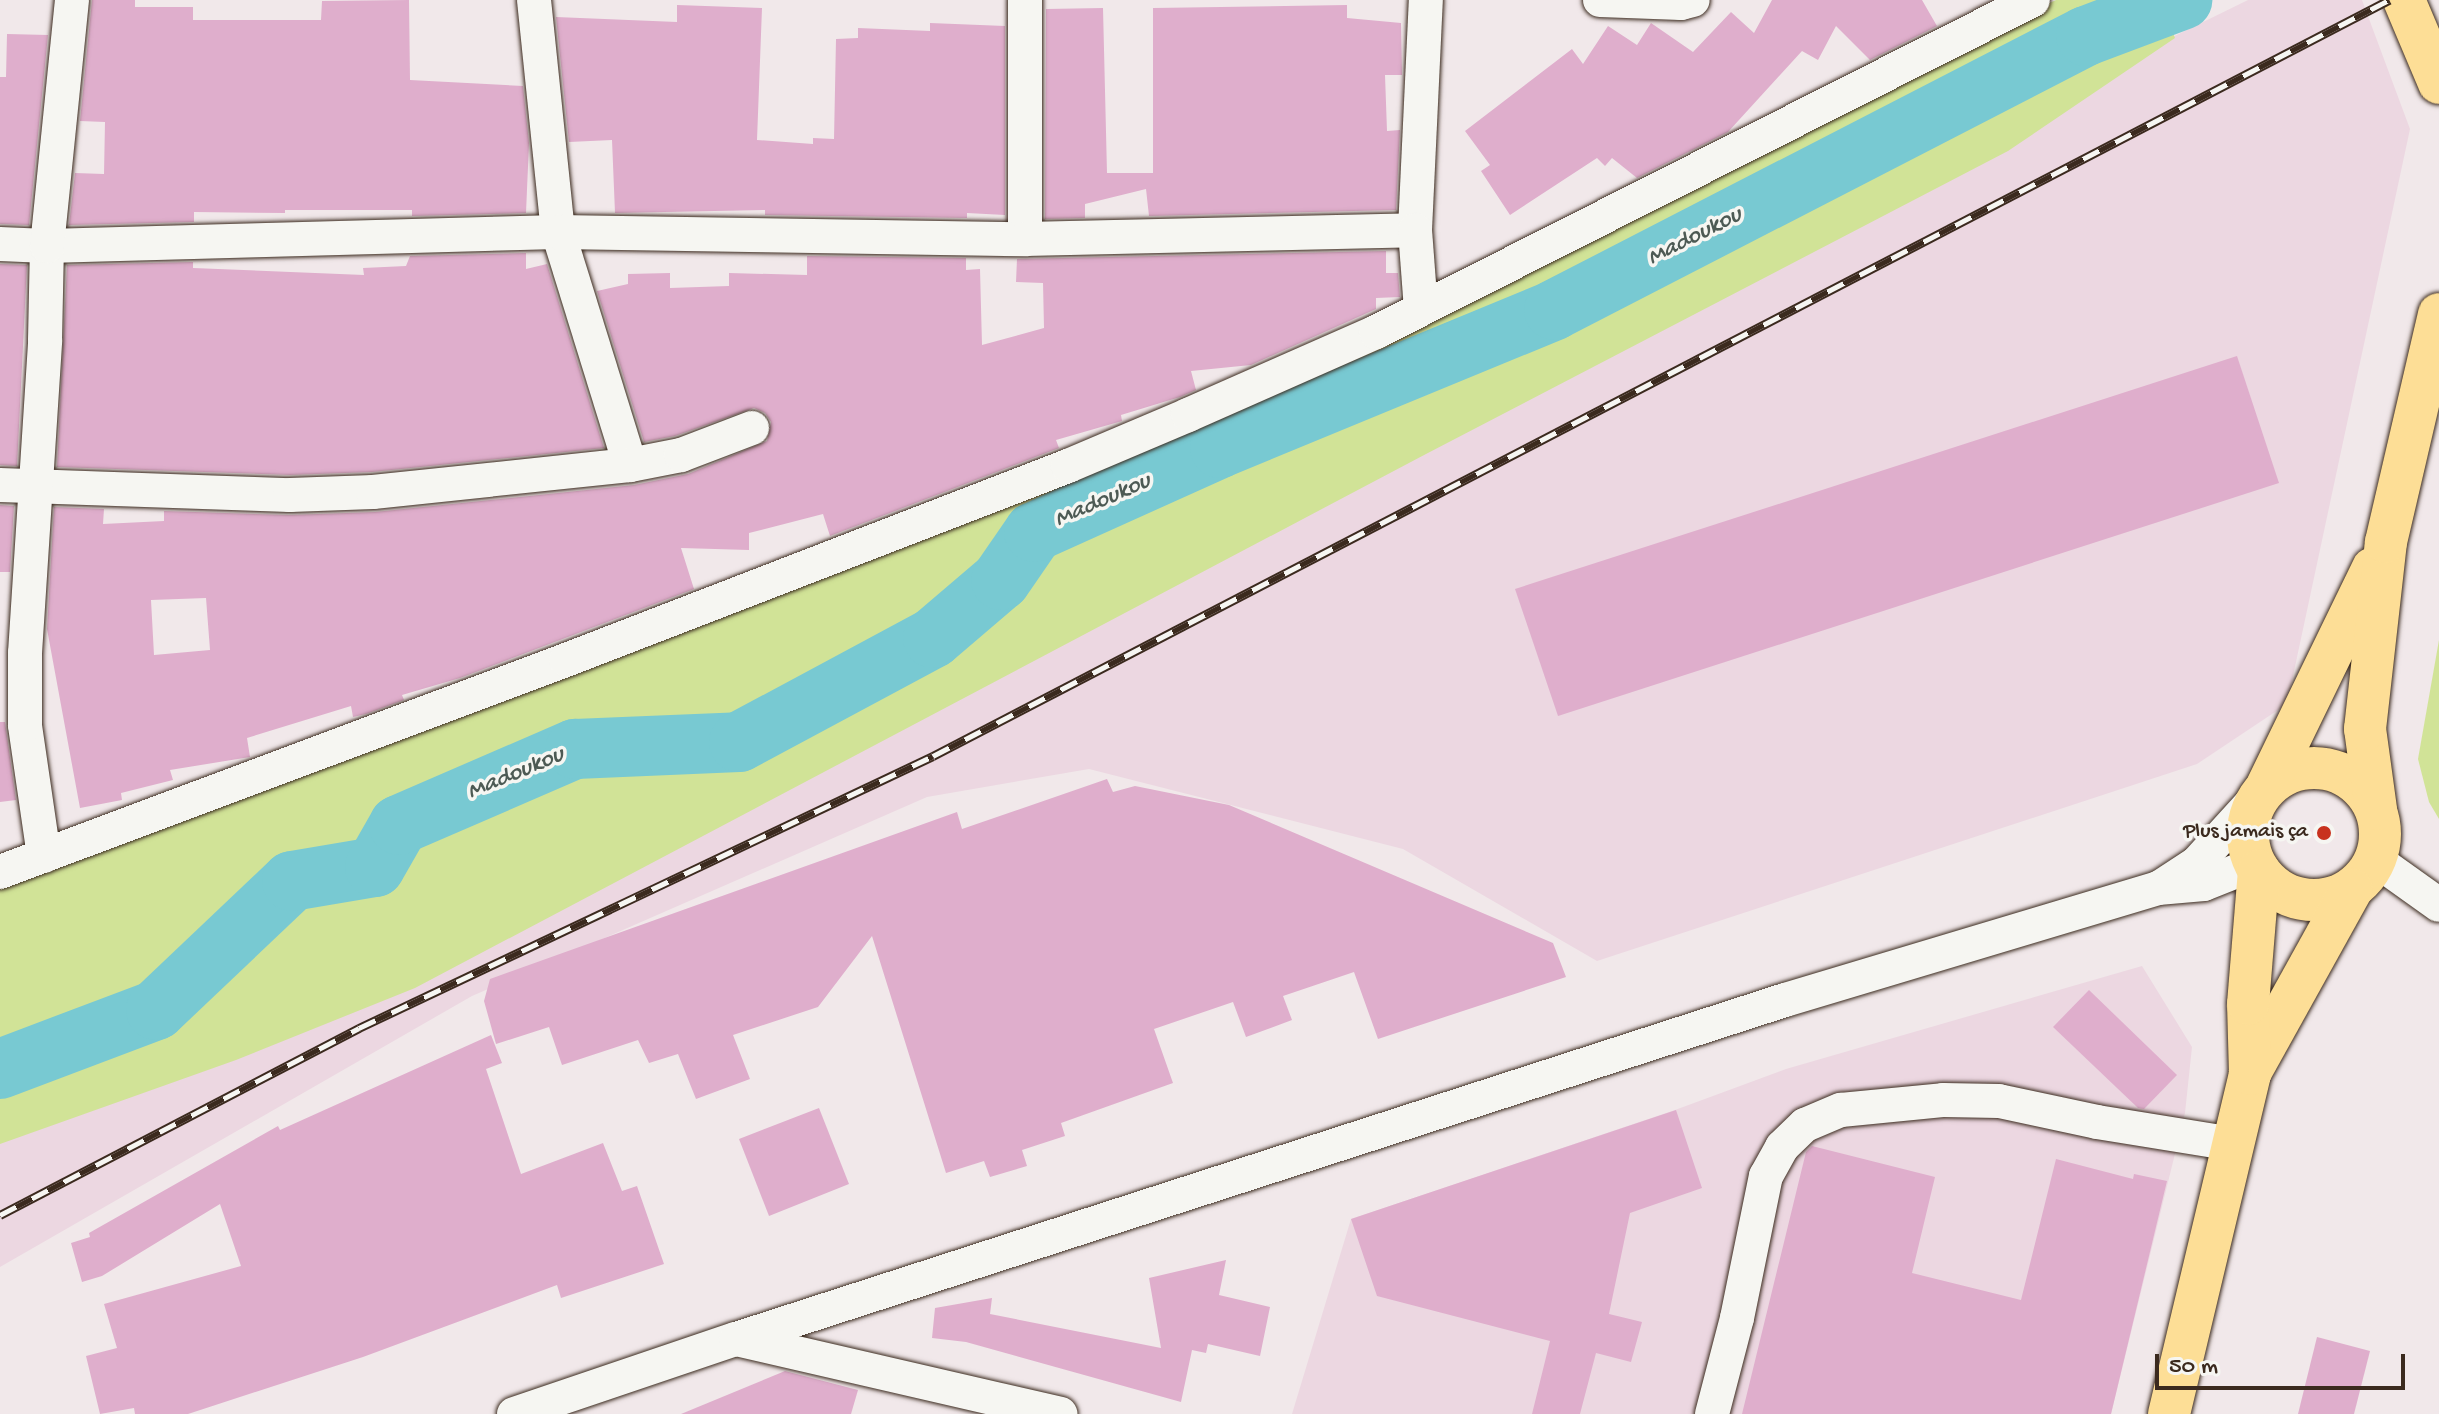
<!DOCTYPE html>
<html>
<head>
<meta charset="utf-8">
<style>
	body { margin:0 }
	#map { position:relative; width:2439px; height:1414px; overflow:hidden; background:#f1e8ea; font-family:"Gochi Hand",sans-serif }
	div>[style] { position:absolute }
	.built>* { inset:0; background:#ecd7e1 }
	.green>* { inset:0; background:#d1e397 }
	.river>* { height:60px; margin:-30px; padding:0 30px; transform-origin:30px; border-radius:30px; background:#78c9d2 }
	.building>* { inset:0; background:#dfaecc }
	.roads { filter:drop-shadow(0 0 2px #3b2a1e) drop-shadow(0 0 2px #3b2a1e) }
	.minor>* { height:34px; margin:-17px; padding:0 17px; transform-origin:17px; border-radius:17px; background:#f6f6f2 }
	.major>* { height:42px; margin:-21px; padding:0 21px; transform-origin:21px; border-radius:21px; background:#fdde96 }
	.major>.ring { margin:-21px; padding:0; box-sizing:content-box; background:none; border:42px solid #fdde96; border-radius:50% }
	.rail>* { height:9px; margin-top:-4.5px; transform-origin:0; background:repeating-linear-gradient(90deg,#f6f6f2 0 18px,#3b2a1e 0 36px); box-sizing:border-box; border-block:2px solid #3b2a1e }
	.dots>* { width:22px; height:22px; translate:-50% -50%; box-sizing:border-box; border:4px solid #f6f6f2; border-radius:50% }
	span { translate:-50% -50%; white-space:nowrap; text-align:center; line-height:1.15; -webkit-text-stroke:7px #f6f6f2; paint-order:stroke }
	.poi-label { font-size:22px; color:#3b2a1e }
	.right { translate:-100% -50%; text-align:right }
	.water-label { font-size:24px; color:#4d5a54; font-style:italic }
	.scale { position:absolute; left:2155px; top:1354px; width:250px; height:36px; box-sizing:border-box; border:4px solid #3b2a1e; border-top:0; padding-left:10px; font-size:24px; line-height:28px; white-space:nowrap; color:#3b2a1e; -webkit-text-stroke:6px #f6f6f2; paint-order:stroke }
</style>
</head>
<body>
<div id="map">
	<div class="built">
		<div style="clip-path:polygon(2248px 0,2362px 0,2410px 129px,2287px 704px,2197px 764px,1597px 961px,1403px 849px,1089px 769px,927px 797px,472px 996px,0 1267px,0 1102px)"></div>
		<div style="clip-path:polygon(2142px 966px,2192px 1047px,2185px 1113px,2111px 1414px,1292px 1414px,1351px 1219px,1675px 1110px,1786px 1069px)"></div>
	</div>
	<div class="green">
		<div style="clip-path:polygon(2056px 0,2161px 0,2175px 38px,2008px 151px,1426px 454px,415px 988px,236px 1060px,0 1144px,0 872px,1188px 415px,1876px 80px)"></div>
		<div style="clip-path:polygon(2439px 640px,2439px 819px,2429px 802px,2418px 759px)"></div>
	</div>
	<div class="river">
		<div style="left:0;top:1069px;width:167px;rotate:-20.7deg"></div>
		<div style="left:156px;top:1010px;width:187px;rotate:-43.5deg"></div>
		<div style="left:292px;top:881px;width:84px;rotate:-9.6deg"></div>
		<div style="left:375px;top:867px;width:48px;rotate:-60.3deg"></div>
		<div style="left:399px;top:825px;width:192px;rotate:-23.4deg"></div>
		<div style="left:575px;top:749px;width:164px;rotate:-2.4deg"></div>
		<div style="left:739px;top:742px;width:220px;rotate:-28.2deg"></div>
		<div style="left:933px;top:638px;width:89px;rotate:-40.5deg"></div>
		<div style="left:1001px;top:580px;width:58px;rotate:-55.5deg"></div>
		<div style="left:1034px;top:532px;width:204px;rotate:-24.3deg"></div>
		<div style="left:1220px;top:448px;width:361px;rotate:-22.4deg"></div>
		<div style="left:1554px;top:310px;width:598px;rotate:-27.25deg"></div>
		<div style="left:2086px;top:36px;width:103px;rotate:-20.6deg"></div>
	</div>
	<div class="building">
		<div style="clip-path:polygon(92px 0,135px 0,135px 7px,193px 7px,193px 20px,321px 20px,322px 1px,409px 0,410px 80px,523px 86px,529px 143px,526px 213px,412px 216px,412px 210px,285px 210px,285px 213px,194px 212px,194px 222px,69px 225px,75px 173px,104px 174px,105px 122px,80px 121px)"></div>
		<div style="clip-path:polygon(1772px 0,1922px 0,1937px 26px,1870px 60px,1836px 26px,1818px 60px,1802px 51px,1728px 132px,1637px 178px,1612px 158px,1605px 166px,1597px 158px,1510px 215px,1481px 171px,1490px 165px,1465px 131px,1572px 49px,1583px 64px,1608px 26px,1637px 45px,1651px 23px,1693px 52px,1731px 12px,1754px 33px)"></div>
		<div style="clip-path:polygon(677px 5px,762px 8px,757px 140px,813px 144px,813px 138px,834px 139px,836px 39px,858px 38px,858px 28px,930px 31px,930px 23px,1005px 26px,1005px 215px,967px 213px,967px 218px,765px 215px,765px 210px,615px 213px,612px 140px,569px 142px,556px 17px,677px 22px)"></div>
		<div style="clip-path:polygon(1347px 5px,1347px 18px,1401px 23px,1402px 75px,1385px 75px,1387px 131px,1400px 130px,1396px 210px,1149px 216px,1146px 189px,1085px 204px,1085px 218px,1045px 219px,1046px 9px,1103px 8px,1107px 173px,1153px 173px,1153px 8px)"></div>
		<div style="clip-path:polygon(7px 34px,48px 35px,29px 225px,0 224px,0 77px,6px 77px)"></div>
		<div style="clip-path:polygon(evenodd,1386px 251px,1386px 273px,1398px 273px,1400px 297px,1376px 298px,1376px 309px,1251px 365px,1191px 371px,1196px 390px,1180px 397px,1121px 415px,1122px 421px,1056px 440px,1059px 448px,830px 536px,823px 514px,749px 533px,749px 550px,681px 548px,694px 589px,460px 678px,402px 695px,404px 700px,366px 714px,353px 717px,351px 706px,247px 738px,250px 757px,170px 770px,173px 780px,121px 793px,122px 800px,80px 808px,47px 629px,54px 507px,104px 509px,103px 524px,164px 521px,164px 511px,289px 515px,375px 512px,634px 485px,688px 474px,767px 441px,771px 422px,765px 413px,754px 408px,675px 436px,644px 442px,597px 291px,628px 284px,628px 274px,670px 273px,670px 288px,729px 286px,729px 273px,807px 275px,807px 256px,966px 258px,966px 270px,980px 269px,982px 345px,1044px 328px,1043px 283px,1016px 282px,1017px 259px,1386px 251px,206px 598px,210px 650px,154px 655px,151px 600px,206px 598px)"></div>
		<div style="clip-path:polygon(526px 253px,526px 269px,547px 264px,604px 448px,372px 472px,290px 475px,57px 467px,67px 265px,193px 262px,193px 268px,364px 275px,363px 268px,406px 266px,410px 256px)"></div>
		<div style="clip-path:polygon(0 264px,27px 265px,17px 466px,0 465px)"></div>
		<div style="clip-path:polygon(2237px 356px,2279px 483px,1558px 716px,1515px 589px)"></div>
		<div style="clip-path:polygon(0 505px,14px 506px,10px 572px,0 572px)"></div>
		<div style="clip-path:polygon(0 722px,5px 722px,16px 800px,0 802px)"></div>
		<div style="clip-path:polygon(1107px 779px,1113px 792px,1135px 786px,1229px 805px,1553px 943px,1566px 977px,1378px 1039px,1354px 972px,1283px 996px,1292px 1020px,1246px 1037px,1233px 1002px,1154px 1029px,1173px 1083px,1061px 1123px,1065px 1136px,1022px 1150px,1027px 1166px,990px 1177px,984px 1161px,946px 1173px,872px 936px,818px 1007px,733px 1035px,750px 1079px,696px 1099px,678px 1054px,649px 1063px,638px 1040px,562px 1065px,549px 1027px,496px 1044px,484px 1001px,490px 979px,957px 812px,962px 829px)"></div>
		<div style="clip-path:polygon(2089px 990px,2177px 1075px,2144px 1109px,2138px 1108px,2053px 1027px)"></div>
		<div style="clip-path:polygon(491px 1035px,502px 1063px,486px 1069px,521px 1174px,603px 1143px,622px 1191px,637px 1186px,664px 1264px,561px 1298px,557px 1285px,363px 1357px,188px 1414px,135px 1414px,134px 1408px,100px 1414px,86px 1356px,117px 1348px,104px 1304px,241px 1266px,220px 1204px,102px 1276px,82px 1282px,71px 1243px,90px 1237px,89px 1233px,278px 1126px,280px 1130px)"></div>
		<div style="clip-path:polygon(819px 1108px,849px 1184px,769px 1216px,739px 1139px)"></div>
		<div style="clip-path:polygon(1676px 1110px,1702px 1188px,1630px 1213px,1609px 1314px,1642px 1322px,1631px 1362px,1596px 1353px,1580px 1414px,1532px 1414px,1550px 1341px,1377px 1296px,1351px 1219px)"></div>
		<div style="clip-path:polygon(1812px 1146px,1935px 1177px,1912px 1273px,2021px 1300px,2056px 1159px,2133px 1179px,2134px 1174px,2167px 1181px,2111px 1414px,1742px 1414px,1806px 1152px)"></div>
		<div style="clip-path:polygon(1226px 1260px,1219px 1295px,1270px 1307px,1260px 1356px,1208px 1344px,1206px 1353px,1192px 1350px,1181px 1402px,966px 1342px,932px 1338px,935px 1308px,992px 1298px,990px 1314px,1161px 1348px,1149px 1278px)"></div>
		<div style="clip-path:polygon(2317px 1337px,2370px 1351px,2354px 1414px,2298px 1414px)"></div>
		<div style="clip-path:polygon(785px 1371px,858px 1390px,851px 1414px,681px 1414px)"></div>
	</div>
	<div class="roads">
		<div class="minor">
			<div style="left:534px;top:0;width:233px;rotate:84.1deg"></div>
			<div style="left:558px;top:232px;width:244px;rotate:72.8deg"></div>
			<div style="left:1025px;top:0;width:239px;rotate:90deg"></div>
			<div style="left:1600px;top:0;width:81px;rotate:2.1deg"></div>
			<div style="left:1681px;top:3px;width:12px;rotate:-14deg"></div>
			<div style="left:1415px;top:230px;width:230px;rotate:-87.3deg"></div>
			<div style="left:0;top:244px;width:47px;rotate:2.4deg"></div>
			<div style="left:47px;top:246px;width:511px;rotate:-1.57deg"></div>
			<div style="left:558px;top:232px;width:467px;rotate:0.9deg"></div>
			<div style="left:1025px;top:239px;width:390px;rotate:-1.3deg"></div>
			<div style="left:1415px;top:230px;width:79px;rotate:85.7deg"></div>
			<div style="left:0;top:485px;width:290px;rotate:2deg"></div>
			<div style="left:290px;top:495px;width:83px;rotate:-2.1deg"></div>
			<div style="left:373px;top:492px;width:258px;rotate:-6deg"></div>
			<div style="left:630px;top:465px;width:52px;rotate:-11.1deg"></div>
			<div style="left:681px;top:455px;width:76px;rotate:-20.8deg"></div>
			<div style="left:44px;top:856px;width:132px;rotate:-98.3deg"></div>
			<div style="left:25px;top:725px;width:72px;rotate:-90deg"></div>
			<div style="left:25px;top:653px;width:314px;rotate:-86.3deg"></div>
			<div style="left:45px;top:340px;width:94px;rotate:-88.8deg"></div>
			<div style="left:47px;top:246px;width:247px;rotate:-84.2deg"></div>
			<div style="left:2376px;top:860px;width:77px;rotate:35.5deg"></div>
			<div style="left:0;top:872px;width:604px;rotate:-20.53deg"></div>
			<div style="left:566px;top:660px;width:538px;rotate:-21.13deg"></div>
			<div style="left:1068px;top:466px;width:130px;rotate:-23deg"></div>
			<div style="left:1188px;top:415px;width:206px;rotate:-23.8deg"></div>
			<div style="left:1376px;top:332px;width:736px;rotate:-26.81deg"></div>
			<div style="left:2162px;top:886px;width:42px;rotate:-33.3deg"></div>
			<div style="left:2197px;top:863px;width:91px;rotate:-47.7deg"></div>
			<div style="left:736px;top:1339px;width:333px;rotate:13deg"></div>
			<div style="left:514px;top:1414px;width:234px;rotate:-18.7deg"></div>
			<div style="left:736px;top:1339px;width:1102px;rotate:-17.91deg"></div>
			<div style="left:1785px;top:1000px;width:389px;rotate:-16.7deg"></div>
			<div style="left:2158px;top:888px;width:46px;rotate:-5deg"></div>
			<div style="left:2204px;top:884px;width:54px;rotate:-21.8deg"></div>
			<div style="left:1712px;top:1414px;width:99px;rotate:-75.4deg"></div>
			<div style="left:1737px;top:1318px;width:145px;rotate:-78.5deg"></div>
			<div style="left:1766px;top:1176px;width:33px;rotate:-61deg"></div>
			<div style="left:1782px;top:1147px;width:32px;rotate:-44deg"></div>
			<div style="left:1805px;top:1125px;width:39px;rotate:-23deg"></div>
			<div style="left:1841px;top:1110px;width:102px;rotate:-5.6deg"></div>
			<div style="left:1943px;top:1100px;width:56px;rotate:1deg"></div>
			<div style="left:1999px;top:1101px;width:100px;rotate:12.1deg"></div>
			<div style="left:2097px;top:1122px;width:138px;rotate:9.2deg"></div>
		</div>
		<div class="major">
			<div style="left:2404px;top:0;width:90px;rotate:67.1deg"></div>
			<div class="ring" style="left:2248px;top:768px;width:90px;height:90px"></div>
			<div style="left:2267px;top:786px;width:242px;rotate:-64.1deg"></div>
			<div style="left:2376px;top:809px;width:81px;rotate:-97.8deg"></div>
			<div style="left:2365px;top:729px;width:188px;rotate:-83.6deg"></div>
			<div style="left:2386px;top:542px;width:234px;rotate:-76.9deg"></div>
			<div style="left:2250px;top:1073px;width:210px;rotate:-61deg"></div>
			<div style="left:2169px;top:1414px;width:350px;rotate:-76.6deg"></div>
			<div style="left:2250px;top:1074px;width:70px;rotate:-91.6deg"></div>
			<div style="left:2248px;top:1004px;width:134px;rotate:-85.3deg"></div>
		</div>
	</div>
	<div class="rail">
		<div style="left:0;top:1215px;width:405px;rotate:-27.5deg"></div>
		<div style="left:359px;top:1028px;width:635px;rotate:-25.35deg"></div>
		<div style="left:933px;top:756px;width:1641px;rotate:-27.44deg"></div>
	</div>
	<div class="dots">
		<div style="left:2324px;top:833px;background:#c8321e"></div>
	</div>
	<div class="poi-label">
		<span class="right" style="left:2308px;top:833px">Plus jamais ça</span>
	</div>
	<div class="water-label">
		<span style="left:1695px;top:237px;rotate:-27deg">Madoukou</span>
		<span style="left:1103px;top:501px;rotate:-24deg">Madoukou</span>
		<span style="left:516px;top:774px;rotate:-23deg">Madoukou</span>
	</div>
	<div class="scale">50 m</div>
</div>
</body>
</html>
